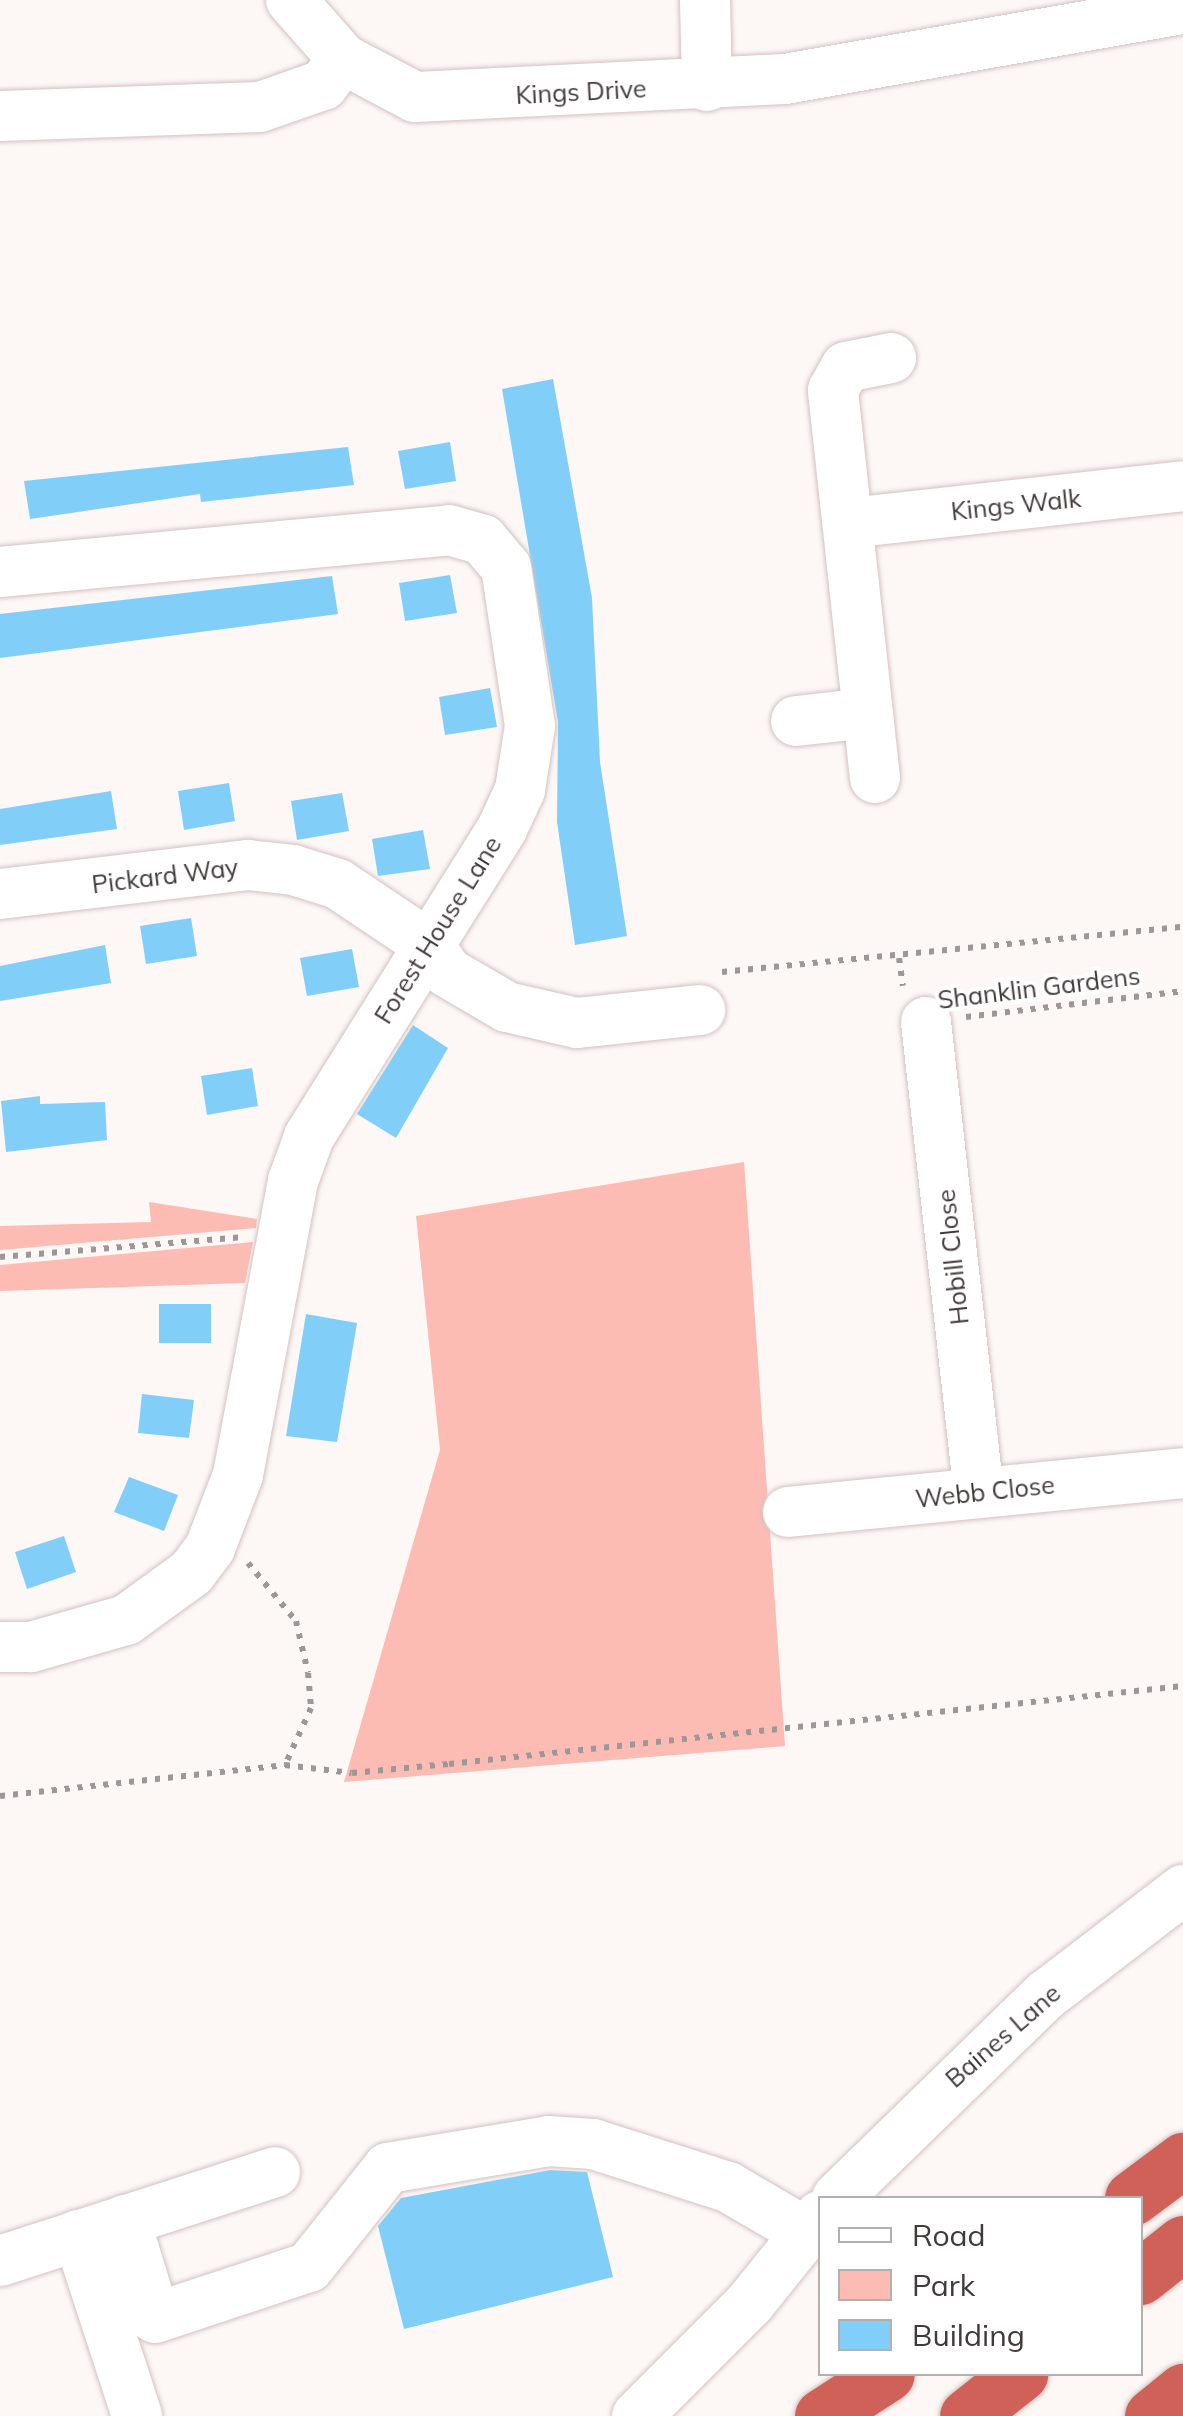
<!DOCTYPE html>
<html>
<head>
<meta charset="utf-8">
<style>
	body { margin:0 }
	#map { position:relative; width:1183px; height:2416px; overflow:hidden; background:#fdf7f6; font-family:Mulish,sans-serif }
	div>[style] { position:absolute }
	.green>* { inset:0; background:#fcbcb4 }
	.building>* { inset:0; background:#81cff9 }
	.path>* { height:6px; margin-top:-3px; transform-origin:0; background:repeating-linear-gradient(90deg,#9e9797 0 5px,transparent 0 13px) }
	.roads { filter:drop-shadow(0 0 2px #d2c2c0) drop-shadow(0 0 2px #d2c2c0) }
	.minor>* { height:50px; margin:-25px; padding:0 25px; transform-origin:25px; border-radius:25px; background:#fff }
	.highway>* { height:55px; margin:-27.5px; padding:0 27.5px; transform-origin:27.5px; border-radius:27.5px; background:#d06158 }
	span { translate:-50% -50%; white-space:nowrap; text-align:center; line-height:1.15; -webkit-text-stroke:8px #fff; paint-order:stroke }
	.street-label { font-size:25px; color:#413a3a }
	.legend { position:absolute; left:818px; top:2196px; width:325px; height:180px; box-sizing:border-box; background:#fff; border:2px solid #b3b0b0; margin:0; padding:12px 18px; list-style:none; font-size:30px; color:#413a3a }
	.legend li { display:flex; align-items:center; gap:20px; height:50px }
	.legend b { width:50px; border:2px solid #b3b0b0 }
</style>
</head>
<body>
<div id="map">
	<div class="green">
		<div style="clip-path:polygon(744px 1162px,785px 1746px,344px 1782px,440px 1450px,416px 1216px)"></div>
		<div style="clip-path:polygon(149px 1202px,257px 1219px,256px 1228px,0 1250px,0 1226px,151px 1222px)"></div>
		<div style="clip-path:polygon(253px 1242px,245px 1283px,0 1291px,0 1265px)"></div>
	</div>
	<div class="building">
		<div style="clip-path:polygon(553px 379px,592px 598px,600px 762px,627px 936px,575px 945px,557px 822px,558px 722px,502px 389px)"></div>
		<div style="clip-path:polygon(450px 442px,456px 481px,405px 489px,398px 451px)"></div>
		<div style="clip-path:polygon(348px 447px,354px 485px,201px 502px,200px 494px,30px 519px,24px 481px)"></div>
		<div style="clip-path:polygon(450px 575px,457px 613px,405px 621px,399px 583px)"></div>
		<div style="clip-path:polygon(332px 576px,338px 614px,0 658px,0 614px)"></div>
		<div style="clip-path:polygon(490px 688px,497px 727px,445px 735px,439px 697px)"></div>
		<div style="clip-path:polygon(229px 783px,235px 821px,184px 830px,178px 791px)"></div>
		<div style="clip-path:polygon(111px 791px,117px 829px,0 845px,0 809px)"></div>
		<div style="clip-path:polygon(342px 793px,349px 831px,297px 840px,291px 801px)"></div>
		<div style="clip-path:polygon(423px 830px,430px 869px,378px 876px,372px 839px)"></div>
		<div style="clip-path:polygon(191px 918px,197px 956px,146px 964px,140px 926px)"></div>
		<div style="clip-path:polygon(105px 945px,111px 983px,0 1001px,0 966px)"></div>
		<div style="clip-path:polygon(352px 949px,359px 987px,307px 996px,300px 958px)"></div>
		<div style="clip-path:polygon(413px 1025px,448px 1048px,396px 1138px,357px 1114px)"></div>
		<div style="clip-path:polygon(252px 1068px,258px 1106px,207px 1115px,201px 1076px)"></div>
		<div style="clip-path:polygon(40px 1096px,40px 1104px,105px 1102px,107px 1140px,6px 1152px,1px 1101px)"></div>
		<div style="clip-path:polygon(159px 1304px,211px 1304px,211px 1343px,159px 1343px)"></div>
		<div style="clip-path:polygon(306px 1314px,357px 1323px,337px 1442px,286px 1436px)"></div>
		<div style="clip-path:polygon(142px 1394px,194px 1400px,189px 1438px,138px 1433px)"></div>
		<div style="clip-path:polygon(129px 1477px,178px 1495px,164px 1531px,114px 1512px)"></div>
		<div style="clip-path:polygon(64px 1536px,76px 1572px,27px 1589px,15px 1552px)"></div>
		<div style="clip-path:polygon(550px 2170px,587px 2172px,613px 2277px,404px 2329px,378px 2226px,401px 2198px)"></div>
	</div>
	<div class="path">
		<div style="left:899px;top:958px;width:28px;rotate:82deg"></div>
		<div style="left:722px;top:972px;width:463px;rotate:-5.6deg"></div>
		<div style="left:966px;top:1017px;width:219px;rotate:-6.8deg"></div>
		<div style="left:0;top:1257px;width:242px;rotate:-4.7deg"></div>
		<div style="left:248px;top:1563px;width:75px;rotate:50.4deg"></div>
		<div style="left:296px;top:1621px;width:53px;rotate:77deg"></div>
		<div style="left:308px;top:1673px;width:35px;rotate:85deg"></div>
		<div style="left:311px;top:1708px;width:63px;rotate:114.5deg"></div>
		<div style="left:0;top:1796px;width:287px;rotate:-6.2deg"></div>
		<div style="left:285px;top:1765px;width:67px;rotate:6.8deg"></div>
		<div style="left:352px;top:1773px;width:97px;rotate:-5.3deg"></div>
		<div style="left:449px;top:1764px;width:738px;rotate:-6.07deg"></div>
	</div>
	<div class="roads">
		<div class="minor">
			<div style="left:291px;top:0;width:79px;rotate:48.6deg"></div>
			<div style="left:705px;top:0;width:86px;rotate:88.7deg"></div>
			<div style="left:0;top:116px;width:260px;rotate:-2deg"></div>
			<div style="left:260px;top:107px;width:67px;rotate:-19.2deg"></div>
			<div style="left:323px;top:85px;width:33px;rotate:-52deg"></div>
			<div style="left:343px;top:59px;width:81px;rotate:27.8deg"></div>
			<div style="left:415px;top:97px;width:370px;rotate:-2.8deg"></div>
			<div style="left:785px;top:79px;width:404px;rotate:-10deg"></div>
			<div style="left:849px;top:523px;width:336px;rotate:-6.3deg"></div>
			<div style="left:0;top:572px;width:451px;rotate:-5.3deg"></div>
			<div style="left:449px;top:530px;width:35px;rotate:16deg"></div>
			<div style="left:483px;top:540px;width:35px;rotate:50deg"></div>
			<div style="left:506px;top:567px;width:161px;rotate:81.4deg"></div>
			<div style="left:530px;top:726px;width:65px;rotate:98.9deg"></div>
			<div style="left:520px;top:790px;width:43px;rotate:114.8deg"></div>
			<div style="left:502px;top:829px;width:363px;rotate:122.1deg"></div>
			<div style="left:309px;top:1137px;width:47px;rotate:110deg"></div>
			<div style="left:293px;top:1181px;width:299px;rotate:100.6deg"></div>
			<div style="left:238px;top:1475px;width:78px;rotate:111deg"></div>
			<div style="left:210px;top:1548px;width:31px;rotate:127deg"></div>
			<div style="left:191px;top:1573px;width:80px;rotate:144.1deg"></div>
			<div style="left:126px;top:1620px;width:99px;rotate:164.1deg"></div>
			<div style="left:31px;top:1647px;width:31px;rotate:180deg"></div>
			<div style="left:796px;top:721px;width:72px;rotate:-6.3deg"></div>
			<div style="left:875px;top:778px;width:390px;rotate:-96.2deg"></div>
			<div style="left:833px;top:390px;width:26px;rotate:-61deg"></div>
			<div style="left:846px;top:367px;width:46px;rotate:-11.3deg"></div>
			<div style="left:0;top:894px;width:250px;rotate:-6.7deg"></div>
			<div style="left:248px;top:865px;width:45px;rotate:6.3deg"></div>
			<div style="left:293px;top:870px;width:47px;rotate:17.3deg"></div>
			<div style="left:338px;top:884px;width:110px;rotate:33.8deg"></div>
			<div style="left:429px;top:945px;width:32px;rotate:56deg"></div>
			<div style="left:447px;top:972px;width:69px;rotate:30.3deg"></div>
			<div style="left:507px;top:1007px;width:72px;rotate:12.9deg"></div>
			<div style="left:577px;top:1023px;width:124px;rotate:-6deg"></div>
			<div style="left:926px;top:1022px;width:473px;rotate:83.6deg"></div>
			<div style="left:788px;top:1512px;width:397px;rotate:-5.6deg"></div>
			<div style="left:837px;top:2198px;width:291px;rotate:-44.2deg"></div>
			<div style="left:1046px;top:1995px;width:173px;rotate:-37.5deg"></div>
			<div style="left:125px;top:2220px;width:102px;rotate:73deg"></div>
			<div style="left:155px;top:2318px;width:162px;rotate:-18.3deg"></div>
			<div style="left:309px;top:2267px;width:127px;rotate:-51.4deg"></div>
			<div style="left:388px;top:2168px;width:163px;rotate:-9.5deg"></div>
			<div style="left:549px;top:2141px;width:44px;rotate:3.9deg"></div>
			<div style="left:593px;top:2144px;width:142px;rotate:17.7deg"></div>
			<div style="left:728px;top:2187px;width:89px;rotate:30.3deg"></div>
			<div style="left:78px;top:2235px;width:190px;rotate:71.9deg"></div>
			<div style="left:0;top:2261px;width:289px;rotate:-17.9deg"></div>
			<div style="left:637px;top:2416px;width:160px;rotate:-45deg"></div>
			<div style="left:750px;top:2303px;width:112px;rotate:-51.2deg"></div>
		</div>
		<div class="highway">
			<div style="left:1132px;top:2198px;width:64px;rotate:-36.7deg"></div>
			<div style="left:1140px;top:2277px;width:55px;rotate:-38.3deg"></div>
			<div style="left:822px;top:2416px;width:77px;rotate:-32.9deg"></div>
			<div style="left:967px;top:2416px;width:68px;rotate:-38.4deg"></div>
			<div style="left:1152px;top:2416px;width:40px;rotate:-39deg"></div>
		</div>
	</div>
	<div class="street-label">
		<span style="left:581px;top:92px;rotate:-3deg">Kings Drive</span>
		<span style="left:1016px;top:505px;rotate:-6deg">Kings Walk</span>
		<span style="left:165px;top:876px;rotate:-7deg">Pickard Way</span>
		<span style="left:438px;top:930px;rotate:-58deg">Forest House Lane</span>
		<span style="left:1039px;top:988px;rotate:-7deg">Shanklin Gardens</span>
		<span style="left:953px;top:1257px;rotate:-96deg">Hobill Close</span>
		<span style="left:985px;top:1492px;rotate:-6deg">Webb Close</span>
		<span style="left:1003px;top:2036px;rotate:-41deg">Baines Lane</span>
	</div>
	<ul class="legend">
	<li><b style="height:12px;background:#fff"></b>Road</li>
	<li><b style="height:28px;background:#fcbcb4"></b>Park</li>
	<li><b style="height:28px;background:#81cff9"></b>Building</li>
	</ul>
</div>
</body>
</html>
